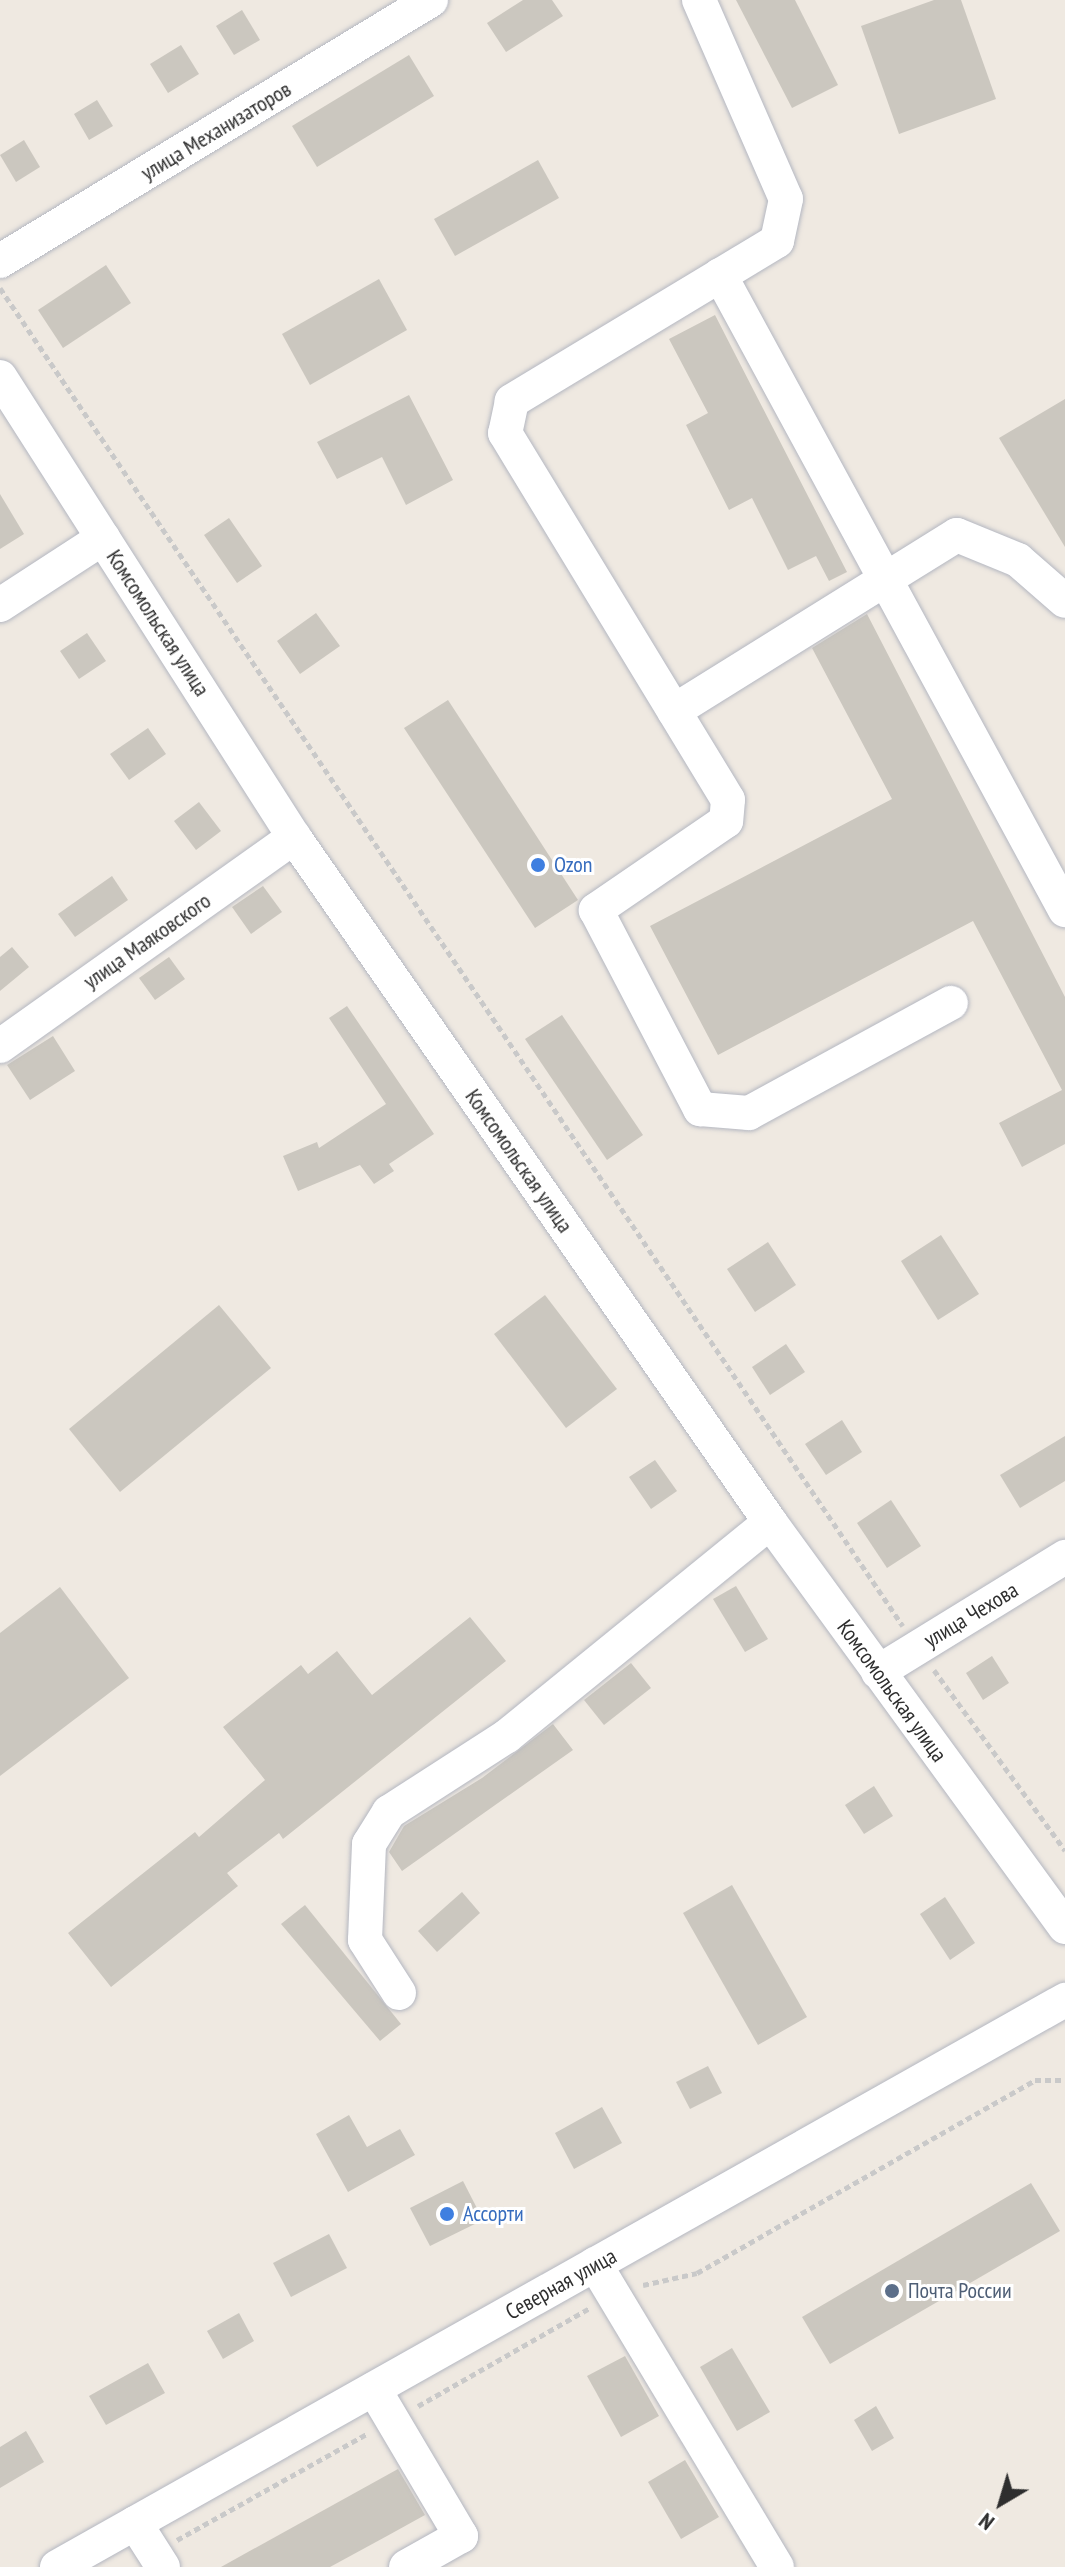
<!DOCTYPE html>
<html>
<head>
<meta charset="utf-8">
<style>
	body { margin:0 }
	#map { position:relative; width:1065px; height:2567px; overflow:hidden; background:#efe9e1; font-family:"PT Sans Narrow",sans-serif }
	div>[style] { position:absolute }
	.building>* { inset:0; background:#cbc7bf }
	.path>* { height:5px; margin-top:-2.5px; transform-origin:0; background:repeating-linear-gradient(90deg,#c9c9c9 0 6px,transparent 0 10px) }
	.roads { filter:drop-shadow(0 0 2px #b4b7c1) drop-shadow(0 0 2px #b4b7c1) }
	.minor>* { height:34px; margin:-17px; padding:0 17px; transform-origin:17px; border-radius:17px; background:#fff }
	.dots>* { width:22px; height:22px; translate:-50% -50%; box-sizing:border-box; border:4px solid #fff; border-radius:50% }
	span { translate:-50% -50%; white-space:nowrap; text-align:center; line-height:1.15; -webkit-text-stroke:6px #fff; paint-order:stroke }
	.street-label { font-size:22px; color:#2e2e2e }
	.shop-label { font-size:22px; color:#366cbe }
	.left { translate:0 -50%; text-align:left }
	.service-label { font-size:22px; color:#4e5e75 }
	.north { position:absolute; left:961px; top:2463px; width:80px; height:80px; -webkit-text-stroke:6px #fff; paint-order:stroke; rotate:218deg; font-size:22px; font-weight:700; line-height:32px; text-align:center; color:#2e2e2e }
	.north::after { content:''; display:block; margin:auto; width:28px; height:36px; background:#2e2e2e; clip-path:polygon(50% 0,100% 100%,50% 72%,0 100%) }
</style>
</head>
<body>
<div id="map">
	<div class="building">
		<div style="clip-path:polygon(523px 0,552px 0,563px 16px,506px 52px,487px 23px)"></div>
		<div style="clip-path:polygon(736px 0,795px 0,838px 85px,792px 108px)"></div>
		<div style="clip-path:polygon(934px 0,961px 0,996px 99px,899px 134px,861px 26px)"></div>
		<div style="clip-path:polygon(242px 10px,260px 40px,234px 55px,216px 26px)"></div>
		<div style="clip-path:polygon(181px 45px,199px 74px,168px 93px,150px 64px)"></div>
		<div style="clip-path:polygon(409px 55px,434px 96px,317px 167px,292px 126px)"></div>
		<div style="clip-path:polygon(97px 100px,113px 126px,89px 140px,74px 114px)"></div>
		<div style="clip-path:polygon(24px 140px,40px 167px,16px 182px,0 155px)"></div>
		<div style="clip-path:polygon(538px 160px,559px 198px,455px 256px,434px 219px)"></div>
		<div style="clip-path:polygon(106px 265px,131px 303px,63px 348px,38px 310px)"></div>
		<div style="clip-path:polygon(379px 279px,407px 330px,310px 385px,282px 334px)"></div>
		<div style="clip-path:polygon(715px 315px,847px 572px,829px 581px,816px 556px,788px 570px,752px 498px,729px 510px,686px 425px,708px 413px,669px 339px)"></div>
		<div style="clip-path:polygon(409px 395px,453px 480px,406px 505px,382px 457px,337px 479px,317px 442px)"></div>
		<div style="clip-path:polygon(1065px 399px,1065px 547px,999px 438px)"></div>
		<div style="clip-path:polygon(0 494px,24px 534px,0 549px)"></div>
		<div style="clip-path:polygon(229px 518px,262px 566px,237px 583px,204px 535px)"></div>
		<div style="clip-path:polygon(316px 613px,340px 646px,300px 674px,277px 641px)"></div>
		<div style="clip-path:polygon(867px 614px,1065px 997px,1065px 1144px,1022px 1167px,999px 1123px,1062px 1090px,973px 921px,718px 1055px,650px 926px,892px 799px,812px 648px)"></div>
		<div style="clip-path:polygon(87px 633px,106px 661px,79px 679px,60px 651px)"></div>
		<div style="clip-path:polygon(448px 700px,578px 900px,535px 928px,404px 728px)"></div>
		<div style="clip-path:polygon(148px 728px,166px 754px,129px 780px,110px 754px)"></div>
		<div style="clip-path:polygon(199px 802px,221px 831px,196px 850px,174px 821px)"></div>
		<div style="clip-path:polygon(112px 876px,128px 900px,75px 937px,58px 914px)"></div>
		<div style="clip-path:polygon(263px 886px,282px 912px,251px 934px,232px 907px)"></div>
		<div style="clip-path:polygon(12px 947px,29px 967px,0 991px,0 957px)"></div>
		<div style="clip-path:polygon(169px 957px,185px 979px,155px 1000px,139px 978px)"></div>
		<div style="clip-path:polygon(347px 1006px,434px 1134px,389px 1164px,394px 1171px,374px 1184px,360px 1165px,298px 1191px,283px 1156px,317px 1142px,319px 1148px,386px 1104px,329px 1018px)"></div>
		<div style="clip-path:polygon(562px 1015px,643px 1135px,607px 1160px,525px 1039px)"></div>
		<div style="clip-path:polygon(53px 1036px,75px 1071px,30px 1100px,7px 1065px)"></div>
		<div style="clip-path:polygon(941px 1235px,979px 1294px,938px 1320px,901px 1261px)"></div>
		<div style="clip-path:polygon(768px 1242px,796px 1285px,755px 1312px,727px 1269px)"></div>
		<div style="clip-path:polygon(545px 1295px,617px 1389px,566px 1428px,494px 1334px)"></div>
		<div style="clip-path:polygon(219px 1305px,271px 1368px,120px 1492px,69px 1429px)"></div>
		<div style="clip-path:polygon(786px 1344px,805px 1372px,770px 1395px,752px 1367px)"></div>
		<div style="clip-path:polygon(842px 1420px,862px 1452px,826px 1475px,805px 1444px)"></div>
		<div style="clip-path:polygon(1065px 1436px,1065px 1481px,1020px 1508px,1000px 1475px)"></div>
		<div style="clip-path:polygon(655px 1460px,677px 1491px,651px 1509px,629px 1477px)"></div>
		<div style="clip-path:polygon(891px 1500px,921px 1546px,887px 1568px,857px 1523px)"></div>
		<div style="clip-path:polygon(736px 1586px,768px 1639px,745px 1652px,713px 1599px)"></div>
		<div style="clip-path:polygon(60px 1587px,129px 1678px,0 1776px,0 1633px)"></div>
		<div style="clip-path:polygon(470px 1617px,506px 1661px,283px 1839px,279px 1833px,227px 1873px,238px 1886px,111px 1987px,68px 1933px,195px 1832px,199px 1837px,265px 1780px,223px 1727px,301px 1665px,308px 1674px,337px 1651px,372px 1695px)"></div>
		<div style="clip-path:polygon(992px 1656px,1009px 1683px,983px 1700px,966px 1673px)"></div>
		<div style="clip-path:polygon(631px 1663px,651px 1688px,604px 1725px,584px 1700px)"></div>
		<div style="clip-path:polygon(553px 1724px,573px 1750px,402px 1871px,389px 1852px,404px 1826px,482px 1778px)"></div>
		<div style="clip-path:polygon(874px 1786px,893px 1816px,864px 1834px,845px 1805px)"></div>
		<div style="clip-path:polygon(732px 1885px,807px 2017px,758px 2045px,683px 1913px)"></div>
		<div style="clip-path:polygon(462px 1892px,480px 1913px,437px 1952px,418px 1931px)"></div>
		<div style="clip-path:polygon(945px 1897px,975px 1943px,950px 1960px,920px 1914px)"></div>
		<div style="clip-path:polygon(305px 1905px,401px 2024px,380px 2041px,281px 1924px)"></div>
		<div style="clip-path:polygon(708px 2066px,722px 2093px,690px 2109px,676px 2082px)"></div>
		<div style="clip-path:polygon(602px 2107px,622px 2143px,574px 2169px,555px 2133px)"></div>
		<div style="clip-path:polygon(349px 2115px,367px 2147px,400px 2129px,415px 2155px,348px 2192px,316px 2134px)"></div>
		<div style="clip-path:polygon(463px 2181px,483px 2220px,430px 2246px,410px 2208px)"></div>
		<div style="clip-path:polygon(1031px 2183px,1060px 2231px,830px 2364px,802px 2317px)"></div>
		<div style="clip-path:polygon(329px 2234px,347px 2268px,291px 2297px,273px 2263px)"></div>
		<div style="clip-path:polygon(239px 2313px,254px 2341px,223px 2359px,207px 2331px)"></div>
		<div style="clip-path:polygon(732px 2348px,770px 2412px,737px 2431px,700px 2367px)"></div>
		<div style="clip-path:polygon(625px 2356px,659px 2416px,621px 2437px,587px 2376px)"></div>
		<div style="clip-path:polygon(148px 2363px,165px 2393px,106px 2425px,89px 2396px)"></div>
		<div style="clip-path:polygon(876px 2406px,894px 2438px,872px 2451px,854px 2420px)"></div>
		<div style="clip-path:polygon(26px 2431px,44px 2462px,0 2488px,0 2447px)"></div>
		<div style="clip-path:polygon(685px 2460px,719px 2517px,681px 2539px,648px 2482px)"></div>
		<div style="clip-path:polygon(398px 2469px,425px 2515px,387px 2536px,330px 2567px,221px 2567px)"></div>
	</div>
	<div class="path">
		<div style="left:0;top:288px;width:1614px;rotate:55.99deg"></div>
		<div style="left:934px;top:1670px;width:223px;rotate:54deg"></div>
		<div style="left:643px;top:2285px;width:55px;rotate:-12.5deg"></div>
		<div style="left:697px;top:2273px;width:389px;rotate:-29.7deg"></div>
		<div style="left:1035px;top:2080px;width:30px"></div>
		<div style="left:418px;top:2406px;width:198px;rotate:-29.7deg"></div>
		<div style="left:177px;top:2540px;width:218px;rotate:-29.2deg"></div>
	</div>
	<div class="roads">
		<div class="minor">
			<div style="left:699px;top:0;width:217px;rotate:66.4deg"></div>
			<div style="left:786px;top:199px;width:43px;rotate:102.1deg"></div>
			<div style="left:777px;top:241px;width:310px;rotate:148.9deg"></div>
			<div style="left:512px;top:401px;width:33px;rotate:102deg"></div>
			<div style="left:505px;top:433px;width:429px;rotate:58.7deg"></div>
			<div style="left:728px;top:800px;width:21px;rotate:95deg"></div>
			<div style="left:726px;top:821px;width:158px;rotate:145.6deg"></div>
			<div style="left:596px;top:910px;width:225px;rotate:62.4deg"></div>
			<div style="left:700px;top:1109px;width:49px;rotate:4.7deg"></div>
			<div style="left:749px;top:1113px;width:230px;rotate:-28.6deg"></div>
			<div style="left:0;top:261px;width:504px;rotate:-31.2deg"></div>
			<div style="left:720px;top:275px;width:723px;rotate:61.48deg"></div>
			<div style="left:0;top:377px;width:546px;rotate:57.42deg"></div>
			<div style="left:294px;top:837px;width:834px;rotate:55.2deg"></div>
			<div style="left:770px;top:1522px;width:501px;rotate:53.93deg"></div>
			<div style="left:0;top:605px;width:123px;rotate:-33deg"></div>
			<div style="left:674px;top:711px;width:333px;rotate:-31.9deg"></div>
			<div style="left:957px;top:535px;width:66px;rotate:22.3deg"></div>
			<div style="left:1018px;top:560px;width:62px;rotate:41.1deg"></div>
			<div style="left:0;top:1046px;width:361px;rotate:-35.4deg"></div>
			<div style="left:878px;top:1672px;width:220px;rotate:-31.6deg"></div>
			<div style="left:399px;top:1993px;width:63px;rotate:-122.7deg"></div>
			<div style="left:365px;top:1940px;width:96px;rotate:-87.6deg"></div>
			<div style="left:369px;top:1844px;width:38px;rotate:-58deg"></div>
			<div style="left:389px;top:1812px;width:140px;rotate:-32.8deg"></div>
			<div style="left:507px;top:1736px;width:339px;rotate:-39.1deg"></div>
			<div style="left:595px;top:2264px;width:353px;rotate:59deg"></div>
			<div style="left:374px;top:2389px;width:171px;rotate:59.4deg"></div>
			<div style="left:461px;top:2536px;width:63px;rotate:150.6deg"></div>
			<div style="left:135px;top:2523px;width:52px;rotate:57.5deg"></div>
			<div style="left:57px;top:2567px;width:1157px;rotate:-29.36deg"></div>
		</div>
	</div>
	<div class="dots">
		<div style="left:538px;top:865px;background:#3f7fe0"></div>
		<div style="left:447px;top:2214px;background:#3f7fe0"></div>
		<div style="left:892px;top:2291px;background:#5c6f8a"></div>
	</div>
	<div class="street-label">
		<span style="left:216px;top:131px;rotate:-31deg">улица Механизаторов</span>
		<span style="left:158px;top:623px;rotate:57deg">Комсомольская улица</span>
		<span style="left:147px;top:941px;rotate:-35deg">улица Маяковского</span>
		<span style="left:519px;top:1161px;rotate:55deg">Комсомольская улица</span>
		<span style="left:971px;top:1615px;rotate:-31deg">улица Чехова</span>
		<span style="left:892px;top:1691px;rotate:54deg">Комсомольская улица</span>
		<span style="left:561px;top:2284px;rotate:-29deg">Северная улица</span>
	</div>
	<div class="shop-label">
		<span class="left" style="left:554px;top:865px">Ozon</span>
		<span class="left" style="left:463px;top:2214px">Ассорти</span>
	</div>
	<div class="service-label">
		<span class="left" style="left:908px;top:2291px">Почта России</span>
	</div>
	<div class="north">N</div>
</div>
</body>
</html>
